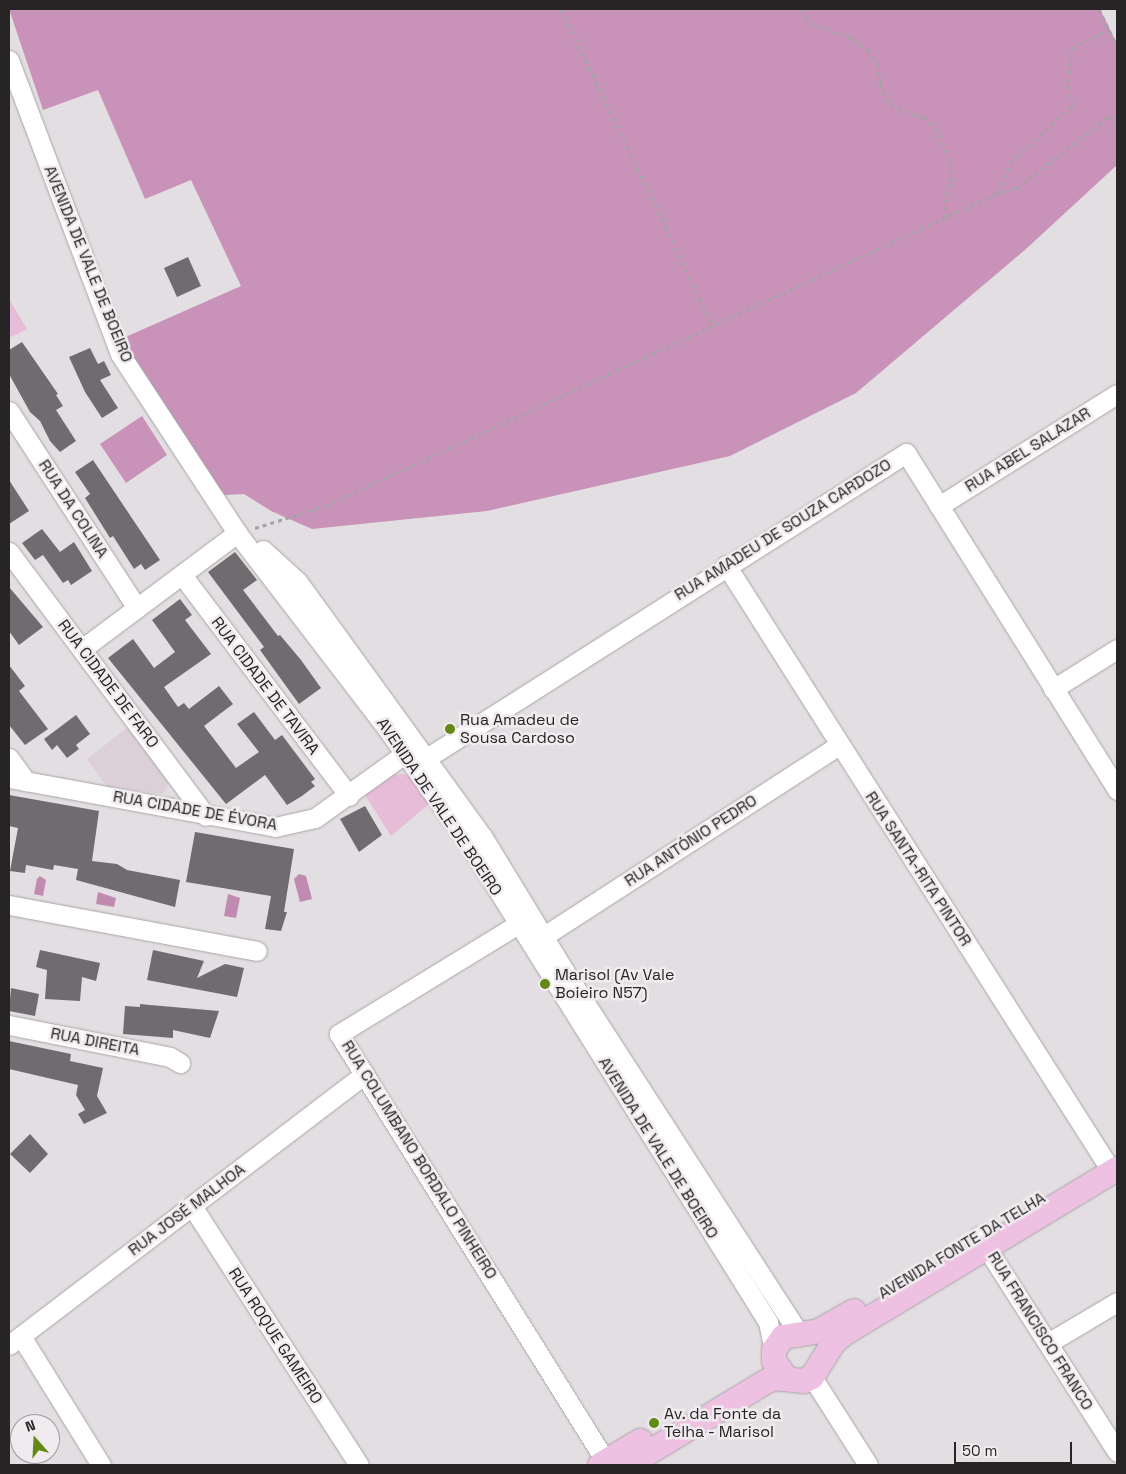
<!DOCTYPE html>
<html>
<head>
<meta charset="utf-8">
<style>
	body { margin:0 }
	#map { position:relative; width:1126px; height:1474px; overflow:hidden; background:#e3dee1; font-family:"Space Grotesk",sans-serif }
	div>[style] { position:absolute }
	.built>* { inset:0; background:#dcd0d8 }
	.green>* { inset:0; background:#e6bcd9 }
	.forest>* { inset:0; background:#c992b9 }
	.water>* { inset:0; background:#c08ab1 }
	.building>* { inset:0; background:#6f6b6e }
	.path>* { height:3px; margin-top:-1.5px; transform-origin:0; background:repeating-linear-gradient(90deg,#a6a2a5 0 4px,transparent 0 8px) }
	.roads { filter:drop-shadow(0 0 1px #a9a5a8) drop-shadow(0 0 1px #a9a5a8) }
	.minor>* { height:19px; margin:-9.5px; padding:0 9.5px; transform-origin:9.5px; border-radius:9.5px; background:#fff }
	.major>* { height:24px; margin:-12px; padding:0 12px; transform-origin:12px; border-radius:12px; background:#eec0e1 }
	.dots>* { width:14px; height:14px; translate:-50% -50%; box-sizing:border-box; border:2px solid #f0ebee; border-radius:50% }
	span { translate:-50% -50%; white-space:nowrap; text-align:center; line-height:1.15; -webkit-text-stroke:5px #f0ebee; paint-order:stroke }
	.street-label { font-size:16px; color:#262425 }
	.poi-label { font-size:16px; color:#262425 }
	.left { translate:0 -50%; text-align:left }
	.frame { position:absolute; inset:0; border:10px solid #262425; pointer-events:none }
	.north { position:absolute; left:10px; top:1414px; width:50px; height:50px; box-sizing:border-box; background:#f0ebee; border:1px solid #9f9b9e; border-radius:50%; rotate:341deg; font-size:14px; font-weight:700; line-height:20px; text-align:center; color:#262425 }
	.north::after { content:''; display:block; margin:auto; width:18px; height:22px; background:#628913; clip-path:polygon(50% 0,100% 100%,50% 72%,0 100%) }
	.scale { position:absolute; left:954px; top:1442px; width:118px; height:22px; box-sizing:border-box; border:2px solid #262425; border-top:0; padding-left:6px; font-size:15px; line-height:18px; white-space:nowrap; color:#262425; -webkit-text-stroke:4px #f0ebee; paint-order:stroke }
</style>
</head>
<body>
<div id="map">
	<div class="built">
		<div style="clip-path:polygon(128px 727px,168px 781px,167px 789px,162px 794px,107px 787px,87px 759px)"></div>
	</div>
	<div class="green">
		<div style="clip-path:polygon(9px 299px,27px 329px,9px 338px)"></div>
		<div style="clip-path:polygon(404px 774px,413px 779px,430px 803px,391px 836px,365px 795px,393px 775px)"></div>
	</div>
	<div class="forest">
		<div style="clip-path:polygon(9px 9px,1100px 9px,1117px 44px,1117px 165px,1026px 249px,856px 393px,730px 456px,487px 511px,312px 529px,271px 511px,244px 494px,225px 495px,182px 439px,121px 339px,241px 286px,191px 180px,145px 199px,98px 90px,43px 110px)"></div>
		<div style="clip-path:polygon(142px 416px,167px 455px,126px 483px,100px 444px)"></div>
	</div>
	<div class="water">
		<div style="clip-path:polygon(299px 874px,306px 876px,312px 899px,300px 902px,294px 879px)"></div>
		<div style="clip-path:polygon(40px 876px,46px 880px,43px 896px,34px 894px,37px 879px)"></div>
		<div style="clip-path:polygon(98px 892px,116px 898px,114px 907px,96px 904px)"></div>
		<div style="clip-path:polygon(228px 894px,240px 898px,236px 918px,224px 916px)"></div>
	</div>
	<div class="building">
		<div style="clip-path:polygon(188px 257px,201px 286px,177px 297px,164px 268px)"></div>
		<div style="clip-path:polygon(22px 342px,58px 394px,56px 395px,63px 406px,56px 410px,76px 441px,60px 452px,50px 441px,40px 421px,30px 412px,9px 374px,9px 350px)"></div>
		<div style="clip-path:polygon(90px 348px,98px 364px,104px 361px,111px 375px,100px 380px,118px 408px,102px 418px,85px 392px,69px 357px)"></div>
		<div style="clip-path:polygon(93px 460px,160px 560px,145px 570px,141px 564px,134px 569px,113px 536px,110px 538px,85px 498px,90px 494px,75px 472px)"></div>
		<div style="clip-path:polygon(9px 480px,29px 511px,9px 524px)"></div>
		<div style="clip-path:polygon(42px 529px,60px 552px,74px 542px,92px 571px,71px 585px,68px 580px,63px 583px,43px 555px,35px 560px,22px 543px)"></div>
		<div style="clip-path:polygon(235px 552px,257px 580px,243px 590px,278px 636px,280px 635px,301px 660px,321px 688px,299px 704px,260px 650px,264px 647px,208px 572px)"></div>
		<div style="clip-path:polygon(9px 587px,43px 627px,19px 645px,9px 631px)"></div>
		<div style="clip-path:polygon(180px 599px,192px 615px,185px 620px,211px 654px,164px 687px,178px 707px,184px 703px,189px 709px,219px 686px,233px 704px,204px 726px,236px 768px,259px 752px,237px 724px,254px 712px,275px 740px,282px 735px,315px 779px,311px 782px,315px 786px,302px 796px,287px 805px,265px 775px,226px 804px,108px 658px,133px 639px,154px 668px,175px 652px,152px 620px)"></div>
		<div style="clip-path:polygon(9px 665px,25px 686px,19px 691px,48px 729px,25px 745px,9px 725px)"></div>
		<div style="clip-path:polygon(76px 715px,90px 734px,76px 745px,79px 749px,67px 758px,57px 745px,52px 750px,44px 739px)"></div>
		<div style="clip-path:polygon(9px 795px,99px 811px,92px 861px,117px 864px,127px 870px,180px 880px,175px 907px,76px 880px,78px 869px,54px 865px,53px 870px,26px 865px,25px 873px,10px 871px,18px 828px,9px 826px)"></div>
		<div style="clip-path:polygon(365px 806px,382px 835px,359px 852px,340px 819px)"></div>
		<div style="clip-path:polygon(195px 832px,294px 849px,284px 912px,287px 912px,281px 931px,265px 929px,271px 896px,186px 882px)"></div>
		<div style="clip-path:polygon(40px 950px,100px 963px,96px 981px,82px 977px,80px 1001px,45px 999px,47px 970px,36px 967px)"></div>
		<div style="clip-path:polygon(153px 950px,204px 961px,197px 978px,225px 964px,244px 968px,237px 997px,147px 980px)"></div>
		<div style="clip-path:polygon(11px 988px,39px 994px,35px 1016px,9px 1011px)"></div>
		<div style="clip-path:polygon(140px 1004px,150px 1005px,219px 1011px,210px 1038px,173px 1030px,173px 1038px,123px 1034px,125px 1006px,140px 1007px)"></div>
		<div style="clip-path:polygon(9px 1041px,71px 1054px,70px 1061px,103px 1068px,97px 1096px,107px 1113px,84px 1124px,78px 1114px,85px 1110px,76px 1095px,78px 1085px,9px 1069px)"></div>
		<div style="clip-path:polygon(30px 1134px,48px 1154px,30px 1173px,10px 1154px)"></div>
	</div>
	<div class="path">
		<div style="left:561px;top:9px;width:352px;rotate:64.4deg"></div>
		<div style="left:801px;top:9px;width:17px;rotate:57deg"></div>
		<div style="left:810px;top:23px;width:46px;rotate:20.4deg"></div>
		<div style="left:853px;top:39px;width:18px;rotate:38deg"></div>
		<div style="left:867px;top:50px;width:18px;rotate:52deg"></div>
		<div style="left:878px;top:64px;width:20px;rotate:84deg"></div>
		<div style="left:880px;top:84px;width:23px;rotate:65deg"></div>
		<div style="left:890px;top:105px;width:35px;rotate:20deg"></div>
		<div style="left:923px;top:117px;width:16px;rotate:38deg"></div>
		<div style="left:936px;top:127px;width:38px;rotate:68deg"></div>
		<div style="left:950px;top:162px;width:22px;rotate:87deg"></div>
		<div style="left:951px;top:184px;width:16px;rotate:112deg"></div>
		<div style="left:945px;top:199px;width:19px;rotate:90deg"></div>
		<div style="left:1099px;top:9px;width:41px;rotate:64.1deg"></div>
		<div style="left:998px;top:193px;width:32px;rotate:-68deg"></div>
		<div style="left:1010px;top:163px;width:86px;rotate:-42.6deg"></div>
		<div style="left:1073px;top:105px;width:24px;rotate:-102deg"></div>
		<div style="left:1068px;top:82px;width:34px;rotate:-83deg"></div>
		<div style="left:1072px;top:48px;width:42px;rotate:-27.2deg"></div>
		<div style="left:255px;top:528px;width:73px;rotate:-17.4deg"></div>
		<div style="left:325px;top:506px;width:742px;rotate:-24.94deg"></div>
		<div style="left:998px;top:193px;width:18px;rotate:-13deg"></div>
		<div style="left:1016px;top:189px;width:115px;rotate:-38deg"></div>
		<div style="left:1107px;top:118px;width:10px;rotate:-17deg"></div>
	</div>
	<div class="roads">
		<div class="minor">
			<div style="left:9px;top:60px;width:314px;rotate:69.3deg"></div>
			<div style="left:120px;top:354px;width:214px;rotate:56.8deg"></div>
			<div style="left:237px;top:533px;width:240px;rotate:52.5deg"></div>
			<div style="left:383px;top:723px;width:148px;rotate:54.6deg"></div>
			<div style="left:469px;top:844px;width:564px;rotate:57.97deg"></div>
			<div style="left:768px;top:1322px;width:29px;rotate:78deg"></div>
			<div style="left:9px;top:411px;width:235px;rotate:57deg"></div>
			<div style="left:939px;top:506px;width:210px;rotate:-32.2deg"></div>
			<div style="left:263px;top:550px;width:47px;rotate:42.4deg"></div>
			<div style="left:298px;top:582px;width:314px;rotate:54.1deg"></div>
			<div style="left:482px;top:836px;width:159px;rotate:58.6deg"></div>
			<div style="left:565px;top:972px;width:429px;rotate:57.1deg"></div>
			<div style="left:9px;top:552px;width:329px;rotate:53.3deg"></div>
			<div style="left:726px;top:565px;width:719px;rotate:57.55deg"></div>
			<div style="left:182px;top:575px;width:277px;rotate:52.9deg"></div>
			<div style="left:82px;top:649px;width:194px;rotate:-36.8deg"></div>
			<div style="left:1053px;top:689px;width:75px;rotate:-32deg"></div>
			<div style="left:9px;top:758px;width:29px;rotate:54deg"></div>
			<div style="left:414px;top:766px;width:583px;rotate:-32.46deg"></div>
			<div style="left:906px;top:453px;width:398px;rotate:57.9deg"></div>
			<div style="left:9px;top:778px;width:270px;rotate:10.4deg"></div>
			<div style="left:275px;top:827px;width:41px;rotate:-12.7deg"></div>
			<div style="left:315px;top:818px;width:122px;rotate:-35.6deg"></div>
			<div style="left:9px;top:905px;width:252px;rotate:10.5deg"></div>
			<div style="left:528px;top:918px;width:222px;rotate:148.5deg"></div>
			<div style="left:339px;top:1034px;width:508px;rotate:58.03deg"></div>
			<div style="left:533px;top:943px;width:364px;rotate:-32.9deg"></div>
			<div style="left:9px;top:1025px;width:164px;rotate:11.2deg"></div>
			<div style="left:170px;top:1057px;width:12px;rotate:31deg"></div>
			<div style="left:192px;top:1206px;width:308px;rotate:57.2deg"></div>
			<div style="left:979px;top:1236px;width:256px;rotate:57.4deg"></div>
			<div style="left:21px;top:1336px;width:152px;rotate:58.2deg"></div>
			<div style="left:1048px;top:1343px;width:80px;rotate:-30.7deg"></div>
			<div style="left:9px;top:1345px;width:447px;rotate:-37.3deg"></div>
			<div style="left:812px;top:1377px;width:104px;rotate:57.5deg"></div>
		</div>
		<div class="major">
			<div style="left:786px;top:1378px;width:21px;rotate:-125deg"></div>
			<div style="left:774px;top:1361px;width:11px;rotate:-90deg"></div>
			<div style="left:774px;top:1350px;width:16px;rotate:-55deg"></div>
			<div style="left:783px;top:1337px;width:36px;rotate:-9deg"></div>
			<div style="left:819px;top:1331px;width:40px;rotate:-29.7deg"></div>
			<div style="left:600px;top:1465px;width:47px;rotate:-31deg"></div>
			<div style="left:628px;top:1465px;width:162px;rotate:-31.1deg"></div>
			<div style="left:767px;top:1381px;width:8px;rotate:-23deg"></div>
			<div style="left:774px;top:1378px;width:30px;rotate:6deg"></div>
			<div style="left:804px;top:1381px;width:9px;rotate:-27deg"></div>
			<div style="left:812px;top:1377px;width:40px;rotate:-58deg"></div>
			<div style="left:833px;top:1343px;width:16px;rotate:-40deg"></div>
			<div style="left:845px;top:1333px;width:318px;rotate:-31.1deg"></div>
		</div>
	</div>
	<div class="dots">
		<div style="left:450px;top:729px;background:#628913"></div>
		<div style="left:545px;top:984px;background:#628913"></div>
		<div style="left:654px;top:1423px;background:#628913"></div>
	</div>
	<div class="street-label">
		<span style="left:88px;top:264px;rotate:68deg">AVENIDA DE VALE DE BOEIRO</span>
		<span style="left:1028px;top:450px;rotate:-32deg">RUA ABEL SALAZAR</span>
		<span style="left:73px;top:509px;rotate:57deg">RUA DA COLINA</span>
		<span style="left:783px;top:530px;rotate:-32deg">RUA AMADEU DE SOUZA CARDOZO</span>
		<span style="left:108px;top:684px;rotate:53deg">RUA CIDADE DE FARO</span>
		<span style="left:265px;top:686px;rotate:53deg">RUA CIDADE DE TAVIRA</span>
		<span style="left:439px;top:807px;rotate:56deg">AVENIDA DE VALE DE BOEIRO</span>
		<span style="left:195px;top:811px;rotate:10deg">RUA CIDADE DE ÉVORA</span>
		<span style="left:691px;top:841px;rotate:-33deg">RUA ANTÓNIO PEDRO</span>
		<span style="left:918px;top:869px;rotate:57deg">RUA SANTA-RITA PINTOR</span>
		<span style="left:95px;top:1042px;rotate:11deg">RUA DIREITA</span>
		<span style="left:658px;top:1148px;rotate:58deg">AVENIDA DE VALE DE BOEIRO</span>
		<span style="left:419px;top:1160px;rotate:58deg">RUA COLUMBANO BORDALO PINHEIRO</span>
		<span style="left:187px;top:1210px;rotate:-37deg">RUA JOSÉ MALHOA</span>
		<span style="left:962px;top:1246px;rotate:-31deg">AVENIDA FONTE DA TELHA</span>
		<span style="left:1040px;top:1331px;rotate:58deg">RUA FRANCISCO FRANCO</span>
		<span style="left:275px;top:1336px;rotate:57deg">RUA ROQUE GAMEIRO</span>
	</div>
	<div class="poi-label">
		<span class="left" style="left:460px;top:729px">Rua Amadeu de<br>Sousa Cardoso</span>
		<span class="left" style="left:555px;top:984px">Marisol (Av Vale<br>Boieiro N57)</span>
		<span class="left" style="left:664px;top:1423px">Av. da Fonte da<br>Telha - Marisol</span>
	</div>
	<div class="frame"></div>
	<div class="north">N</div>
	<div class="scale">50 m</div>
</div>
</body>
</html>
